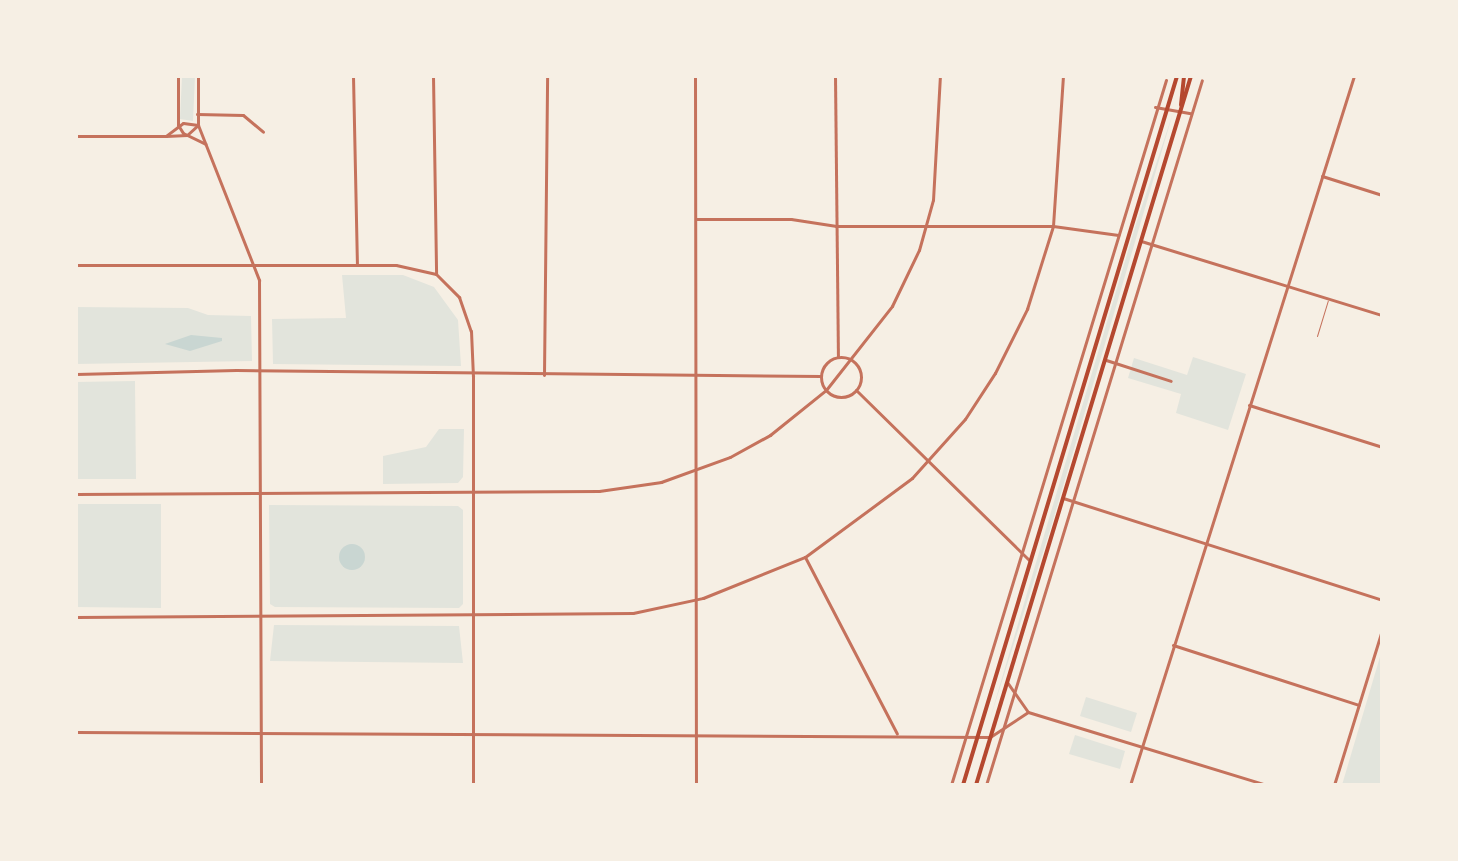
<!DOCTYPE html>
<html>
<head>
<meta charset="utf-8">
<style>
	body { margin:0 }
	#map { position:relative; width:1458px; height:861px; overflow:hidden; background:#f6efe4; font-family:Ubuntu,sans-serif }
	div>[style] { position:absolute }
	.green>* { inset:0; background:#e2e4dc }
	.water>* { inset:0; background:#c9d6d2 }
	.round { border-radius:50% }
	.service>* { height:1px; margin:-0.5px; padding:0 0.5px; transform-origin:0.5px; border-radius:0.5px; background:#c5725c }
	.minor>* { height:3px; margin:-1.5px; padding:0 1.5px; transform-origin:1.5px; border-radius:1.5px; background:#c5725c }
	.minor>.ring { margin:-1.5px; padding:0; box-sizing:content-box; background:none; border:3px solid #c5725c; border-radius:50% }
	.tertiary>* { height:3px; margin:-1.5px; padding:0 1.5px; transform-origin:1.5px; border-radius:1.5px; background:#c5725c }
	.primary>* { height:4px; margin:-2px; padding:0 2px; transform-origin:2px; border-radius:2px; background:#b5482f }
	span { translate:-50% -50%; white-space:nowrap; text-align:center; line-height:1.15; -webkit-text-stroke:6px #f6efe4; paint-order:stroke }
	.frame { position:absolute; inset:0; border:78px solid #f6efe4; pointer-events:none }
</style>
</head>
<body>
<div id="map">
	<div class="green">
		<div style="clip-path:polygon(182px 76px,195px 76px,193px 121px,180px 119px)"></div>
		<div style="clip-path:polygon(1173px 113px,1051px 527px,989px 722px,1135px 227px)"></div>
		<div style="clip-path:polygon(342px 275px,403px 275px,434px 287px,458px 320px,461px 366px,273px 364px,272px 319px,346px 318px)"></div>
		<div style="clip-path:polygon(76px 307px,188px 308px,208px 315px,251px 316px,252px 361px,76px 364px)"></div>
		<div style="clip-path:polygon(1193px 357px,1246px 374px,1228px 430px,1176px 413px,1181px 394px,1128px 378px,1134px 358px,1187px 375px)"></div>
		<div style="clip-path:polygon(135px 381px,136px 479px,76px 479px,76px 382px)"></div>
		<div style="clip-path:polygon(439px 429px,464px 429px,463px 477px,458px 483px,383px 484px,383px 456px,426px 447px)"></div>
		<div style="clip-path:polygon(76px 504px,161px 504px,161px 608px,76px 607px)"></div>
		<div style="clip-path:polygon(269px 505px,458px 506px,463px 510px,463px 604px,459px 608px,275px 607px,270px 604px)"></div>
		<div style="clip-path:polygon(274px 625px,459px 626px,463px 663px,270px 661px)"></div>
		<div style="clip-path:polygon(1382px 650px,1382px 785px,1342px 785px)"></div>
		<div style="clip-path:polygon(1086px 697px,1137px 713px,1131px 732px,1080px 716px)"></div>
		<div style="clip-path:polygon(1075px 735px,1125px 751px,1120px 769px,1069px 754px)"></div>
	</div>
	<div class="water">
		<div style="clip-path:polygon(191px 335px,222px 338px,222px 341px,190px 351px,165px 344px)"></div>
		<div class="round" style="left:339px;top:544px;width:26px;height:26px"></div>
	</div>
	<div class="service">
		<div style="left:1317px;top:336px;width:37px;rotate:-73deg"></div>
	</div>
	<div class="minor">
		<div style="left:178px;top:76px;width:49px;rotate:90deg"></div>
		<div style="left:178px;top:125px;width:9px;rotate:58deg"></div>
		<div style="left:183px;top:133px;width:25px;rotate:26deg"></div>
		<div style="left:198px;top:76px;width:49px;rotate:90deg"></div>
		<div style="left:198px;top:125px;width:167px;rotate:68.5deg"></div>
		<div style="left:259px;top:280px;width:505px;rotate:89.77deg"></div>
		<div style="left:353px;top:76px;width:188px;rotate:88.8deg"></div>
		<div style="left:433px;top:76px;width:198px;rotate:89.1deg"></div>
		<div style="left:695px;top:76px;width:709px;rotate:89.92deg"></div>
		<div style="left:835px;top:76px;width:281px;rotate:89.4deg"></div>
		<div style="left:1155px;top:107px;width:36px;rotate:10deg"></div>
		<div style="left:197px;top:114px;width:46px;rotate:1.2deg"></div>
		<div style="left:243px;top:115px;width:26px;rotate:40deg"></div>
		<div style="left:76px;top:136px;width:90px"></div>
		<div style="left:166px;top:136px;width:21px;rotate:-3deg"></div>
		<div style="left:187px;top:135px;width:15px;rotate:-42deg"></div>
		<div style="left:198px;top:125px;width:15px;rotate:-172deg"></div>
		<div style="left:183px;top:123px;width:21px;rotate:143deg"></div>
		<div style="left:1322px;top:176px;width:63px;rotate:17.6deg"></div>
		<div style="left:696px;top:219px;width:95px"></div>
		<div style="left:791px;top:219px;width:46px;rotate:8.8deg"></div>
		<div style="left:836px;top:226px;width:217px"></div>
		<div style="left:1053px;top:226px;width:66px;rotate:7.9deg"></div>
		<div style="left:1141px;top:241px;width:252px;rotate:17.1deg"></div>
		<div style="left:76px;top:265px;width:320px"></div>
		<div style="left:396px;top:265px;width:41px;rotate:12.7deg"></div>
		<div style="left:436px;top:274px;width:33px;rotate:45deg"></div>
		<div style="left:459px;top:297px;width:36px;rotate:71deg"></div>
		<div style="left:471px;top:331px;width:45px;rotate:87.5deg"></div>
		<div style="left:473px;top:376px;width:409px;rotate:90deg"></div>
		<div class="ring" style="left:821px;top:357px;width:37px;height:37px"></div>
		<div style="left:1106px;top:360px;width:68px;rotate:17.9deg"></div>
		<div style="left:76px;top:374px;width:160px;rotate:-1.4deg"></div>
		<div style="left:236px;top:370px;width:585px;rotate:0.59deg"></div>
		<div style="left:544px;top:375px;width:299px;rotate:-89.4deg"></div>
		<div style="left:856px;top:390px;width:244px;rotate:44.5deg"></div>
		<div style="left:1249px;top:405px;width:139px;rotate:17.5deg"></div>
		<div style="left:1063px;top:498px;width:335px;rotate:17.7deg"></div>
		<div style="left:805px;top:557px;width:199px;rotate:62.5deg"></div>
		<div style="left:76px;top:617px;width:557px;rotate:-0.41deg"></div>
		<div style="left:633px;top:613px;width:72px;rotate:-12.1deg"></div>
		<div style="left:703px;top:598px;width:110px;rotate:-21.9deg"></div>
		<div style="left:805px;top:557px;width:133px;rotate:-36.4deg"></div>
		<div style="left:912px;top:478px;width:79px;rotate:-48.1deg"></div>
		<div style="left:965px;top:419px;width:55px;rotate:-56.9deg"></div>
		<div style="left:995px;top:373px;width:72px;rotate:-63.4deg"></div>
		<div style="left:1027px;top:309px;width:87px;rotate:-72.6deg"></div>
		<div style="left:1053px;top:226px;width:150px;rotate:-86.2deg"></div>
		<div style="left:1173px;top:645px;width:195px;rotate:17.9deg"></div>
		<div style="left:1028px;top:712px;width:250px;rotate:17deg"></div>
		<div style="left:76px;top:732px;width:914px;rotate:0.31deg"></div>
		<div style="left:990px;top:737px;width:45px;rotate:-33.3deg"></div>
		<div style="left:1028px;top:712px;width:35px;rotate:-125deg"></div>
		<div style="left:951px;top:785px;width:737px;rotate:-73.04deg"></div>
		<div style="left:986px;top:785px;width:737px;rotate:-72.97deg"></div>
		<div style="left:1130px;top:785px;width:744px;rotate:-72.47deg"></div>
		<div style="left:1334px;top:785px;width:162px;rotate:-72.8deg"></div>
	</div>
	<div class="tertiary">
		<div style="left:76px;top:494px;width:523px;rotate:-0.33deg"></div>
		<div style="left:599px;top:491px;width:63px;rotate:-8.3deg"></div>
		<div style="left:661px;top:482px;width:73px;rotate:-19.9deg"></div>
		<div style="left:730px;top:457px;width:46px;rotate:-28.8deg"></div>
		<div style="left:770px;top:435px;width:72px;rotate:-38.8deg"></div>
		<div style="left:826px;top:390px;width:107px;rotate:-51.8deg"></div>
		<div style="left:892px;top:306px;width:62px;rotate:-64.3deg"></div>
		<div style="left:919px;top:250px;width:52px;rotate:-74.4deg"></div>
		<div style="left:933px;top:200px;width:124px;rotate:-86.8deg"></div>
	</div>
	<div class="primary">
		<div style="left:1181px;top:105px;width:29px;rotate:-84deg"></div>
		<div style="left:963px;top:785px;width:741px;rotate:-73.2deg"></div>
		<div style="left:976px;top:785px;width:741px;rotate:-73.13deg"></div>
	</div>
	<div class="frame"></div>
</div>
</body>
</html>
